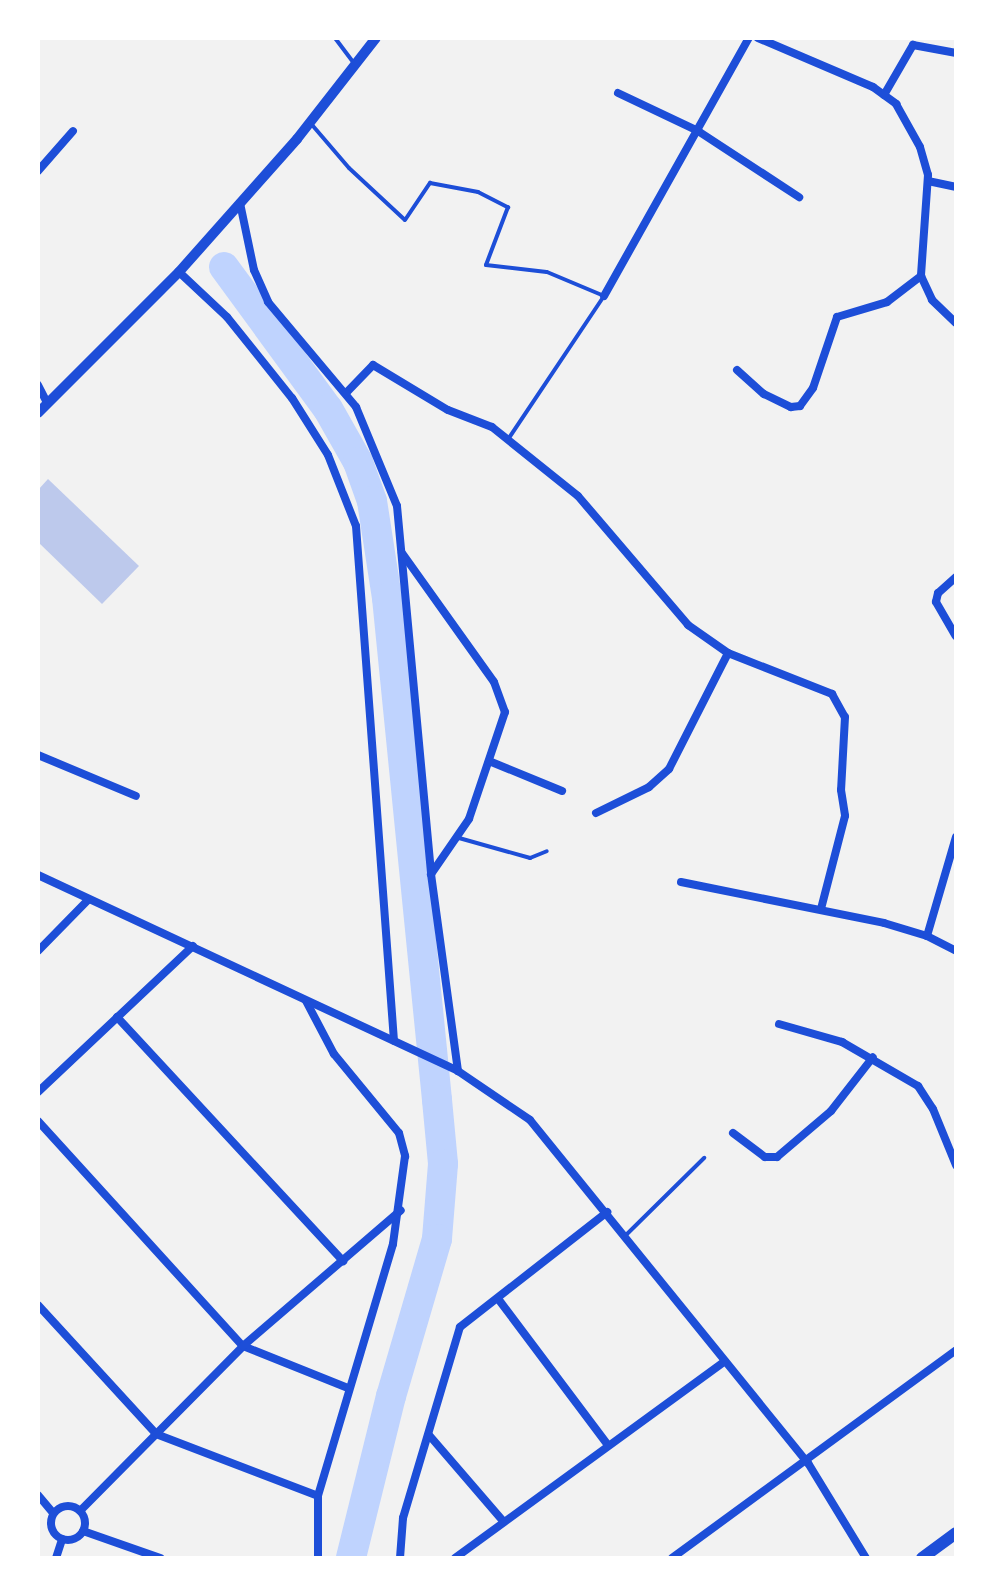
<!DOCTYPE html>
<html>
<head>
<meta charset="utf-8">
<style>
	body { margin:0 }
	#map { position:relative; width:994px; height:1596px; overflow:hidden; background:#f2f2f2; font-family:Manrope,sans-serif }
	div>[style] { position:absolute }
	.river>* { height:30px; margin:-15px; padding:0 15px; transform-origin:15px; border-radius:15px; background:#bfd3fe }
	.building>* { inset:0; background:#bdc9ec }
	.service>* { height:4px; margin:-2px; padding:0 2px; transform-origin:2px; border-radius:2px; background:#1d4ed8 }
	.minor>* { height:8px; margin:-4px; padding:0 4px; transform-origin:4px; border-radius:4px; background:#1d4ed8 }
	.minor>.ring { margin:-4px; padding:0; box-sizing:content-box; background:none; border:8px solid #1d4ed8; border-radius:50% }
	.tertiary>* { height:10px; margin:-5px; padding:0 5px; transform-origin:5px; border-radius:5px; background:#1d4ed8 }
	.primary>* { height:12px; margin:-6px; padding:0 6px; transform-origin:6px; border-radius:6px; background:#1d4ed8 }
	span { translate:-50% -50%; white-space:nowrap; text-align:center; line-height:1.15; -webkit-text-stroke:8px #fff; paint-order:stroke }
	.frame { position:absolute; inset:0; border:40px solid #fff; pointer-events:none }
</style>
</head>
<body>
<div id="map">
	<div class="river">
		<div style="left:224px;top:267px;width:176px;rotate:53.8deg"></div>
		<div style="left:328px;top:409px;width:61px;rotate:60.5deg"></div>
		<div style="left:358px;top:462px;width:41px;rotate:70.3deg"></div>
		<div style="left:372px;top:501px;width:98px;rotate:81.2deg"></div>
		<div style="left:387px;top:598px;width:504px;rotate:84.31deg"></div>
		<div style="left:437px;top:1100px;width:64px;rotate:84.6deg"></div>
		<div style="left:443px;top:1164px;width:75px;rotate:94.6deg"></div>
		<div style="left:437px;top:1239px;width:164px;rotate:106.3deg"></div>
		<div style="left:391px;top:1396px;width:167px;rotate:103.9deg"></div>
	</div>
	<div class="building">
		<div style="clip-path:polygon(48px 479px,139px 566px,102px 604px,38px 542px,38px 490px)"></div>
	</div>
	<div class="service">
		<div style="left:335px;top:38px;width:30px;rotate:53deg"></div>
		<div style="left:313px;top:126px;width:55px;rotate:49.4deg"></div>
		<div style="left:349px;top:168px;width:76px;rotate:42.9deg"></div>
		<div style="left:405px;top:220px;width:45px;rotate:-56deg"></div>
		<div style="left:430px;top:183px;width:49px;rotate:10.6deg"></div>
		<div style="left:478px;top:192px;width:34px;rotate:27deg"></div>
		<div style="left:508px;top:207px;width:62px;rotate:110.8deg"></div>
		<div style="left:486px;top:265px;width:61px;rotate:6.5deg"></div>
		<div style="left:547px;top:272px;width:62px;rotate:22.8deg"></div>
		<div style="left:604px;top:296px;width:171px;rotate:123.8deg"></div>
		<div style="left:459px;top:838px;width:74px;rotate:15.7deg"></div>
		<div style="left:530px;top:858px;width:18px;rotate:-22deg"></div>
		<div style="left:626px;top:1235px;width:110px;rotate:-44.6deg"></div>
	</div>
	<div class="minor">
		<div style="left:758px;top:38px;width:125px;rotate:23.1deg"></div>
		<div style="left:873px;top:87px;width:29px;rotate:36deg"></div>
		<div style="left:896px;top:104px;width:49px;rotate:60.8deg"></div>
		<div style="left:920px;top:147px;width:29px;rotate:74deg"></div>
		<div style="left:928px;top:175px;width:101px;rotate:94deg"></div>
		<div style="left:921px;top:276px;width:26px;rotate:65deg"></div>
		<div style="left:932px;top:300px;width:33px;rotate:44deg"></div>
		<div style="left:618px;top:93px;width:89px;rotate:25.4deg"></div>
		<div style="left:698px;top:131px;width:121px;rotate:33.2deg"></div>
		<div style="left:884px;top:95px;width:58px;rotate:-59.9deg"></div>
		<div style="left:913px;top:45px;width:44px;rotate:10.5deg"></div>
		<div style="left:38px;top:171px;width:53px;rotate:-48.8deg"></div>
		<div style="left:928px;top:181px;width:29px;rotate:12deg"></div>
		<div style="left:240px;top:203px;width:68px;rotate:78.2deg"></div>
		<div style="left:254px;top:270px;width:35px;rotate:66deg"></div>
		<div style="left:268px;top:302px;width:137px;rotate:50deg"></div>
		<div style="left:356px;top:407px;width:107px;rotate:67.5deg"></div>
		<div style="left:397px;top:506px;width:370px;rotate:84.7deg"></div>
		<div style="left:431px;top:874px;width:199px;rotate:82.2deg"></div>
		<div style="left:179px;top:272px;width:66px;rotate:43.2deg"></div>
		<div style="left:227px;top:317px;width:104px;rotate:51.3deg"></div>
		<div style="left:292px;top:398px;width:67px;rotate:57.7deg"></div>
		<div style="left:328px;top:455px;width:76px;rotate:68.5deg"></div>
		<div style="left:356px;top:526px;width:516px;rotate:85.78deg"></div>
		<div style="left:604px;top:296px;width:296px;rotate:-60.7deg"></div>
		<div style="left:737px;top:370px;width:36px;rotate:42deg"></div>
		<div style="left:764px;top:394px;width:30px;rotate:26deg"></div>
		<div style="left:791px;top:407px;width:9px;rotate:-6deg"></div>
		<div style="left:800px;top:406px;width:22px;rotate:-54deg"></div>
		<div style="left:813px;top:388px;width:75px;rotate:-71.3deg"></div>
		<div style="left:837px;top:317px;width:52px;rotate:-16.7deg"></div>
		<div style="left:887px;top:302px;width:43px;rotate:-37.4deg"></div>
		<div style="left:38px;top:385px;width:20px;rotate:63deg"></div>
		<div style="left:346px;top:393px;width:39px;rotate:-46deg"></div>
		<div style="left:373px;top:365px;width:87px;rotate:31deg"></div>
		<div style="left:448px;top:410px;width:47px;rotate:21.1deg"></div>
		<div style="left:492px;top:427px;width:110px;rotate:38.7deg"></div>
		<div style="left:578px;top:496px;width:170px;rotate:49.5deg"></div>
		<div style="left:688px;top:625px;width:49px;rotate:35deg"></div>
		<div style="left:728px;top:653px;width:112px;rotate:21.5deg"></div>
		<div style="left:832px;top:694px;width:26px;rotate:61deg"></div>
		<div style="left:845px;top:717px;width:73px;rotate:93.1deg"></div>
		<div style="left:841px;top:790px;width:26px;rotate:81deg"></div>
		<div style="left:845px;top:816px;width:96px;rotate:104.5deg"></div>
		<div style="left:402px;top:553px;width:158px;rotate:54.5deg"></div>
		<div style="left:494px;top:682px;width:32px;rotate:70deg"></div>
		<div style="left:505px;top:712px;width:113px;rotate:108.6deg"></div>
		<div style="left:469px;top:819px;width:67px;rotate:124.6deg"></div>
		<div style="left:956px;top:577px;width:24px;rotate:138deg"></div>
		<div style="left:938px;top:593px;width:9px;rotate:103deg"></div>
		<div style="left:936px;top:602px;width:39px;rotate:60deg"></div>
		<div style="left:38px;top:755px;width:106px;rotate:22.7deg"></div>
		<div style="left:489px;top:761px;width:79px;rotate:22.3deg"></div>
		<div style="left:596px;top:813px;width:59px;rotate:-26.1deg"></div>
		<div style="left:649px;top:787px;width:27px;rotate:-42deg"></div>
		<div style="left:669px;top:769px;width:130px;rotate:-63deg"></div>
		<div style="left:38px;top:875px;width:463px;rotate:25deg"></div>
		<div style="left:458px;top:1071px;width:87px;rotate:34.2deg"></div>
		<div style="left:530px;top:1120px;width:442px;rotate:51deg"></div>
		<div style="left:808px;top:1463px;width:111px;rotate:58.6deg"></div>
		<div style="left:681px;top:882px;width:207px;rotate:11.4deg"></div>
		<div style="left:884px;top:923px;width:45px;rotate:16.8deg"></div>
		<div style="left:927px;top:936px;width:33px;rotate:27deg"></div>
		<div style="left:927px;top:936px;width:103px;rotate:-73.7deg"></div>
		<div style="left:38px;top:951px;width:70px;rotate:-45.6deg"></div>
		<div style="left:306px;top:1001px;width:60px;rotate:62.2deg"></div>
		<div style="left:334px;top:1054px;width:102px;rotate:50.6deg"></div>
		<div style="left:399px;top:1133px;width:24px;rotate:75deg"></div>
		<div style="left:405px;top:1156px;width:89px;rotate:97.8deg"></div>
		<div style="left:393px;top:1244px;width:263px;rotate:106.6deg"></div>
		<div style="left:318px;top:1496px;width:62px;rotate:90deg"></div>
		<div style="left:117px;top:1017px;width:333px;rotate:47.2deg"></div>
		<div style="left:779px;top:1024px;width:66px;rotate:15.9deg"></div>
		<div style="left:842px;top:1042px;width:88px;rotate:30.1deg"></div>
		<div style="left:918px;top:1086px;width:27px;rotate:57deg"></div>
		<div style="left:933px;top:1109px;width:61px;rotate:67.7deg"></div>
		<div style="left:38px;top:1092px;width:213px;rotate:-43.3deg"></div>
		<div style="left:38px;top:1121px;width:304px;rotate:47.7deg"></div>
		<div style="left:243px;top:1346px;width:113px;rotate:21.8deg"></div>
		<div style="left:733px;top:1133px;width:40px;rotate:37deg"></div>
		<div style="left:765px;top:1157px;width:12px"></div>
		<div style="left:777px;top:1157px;width:71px;rotate:-40.4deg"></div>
		<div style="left:831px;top:1111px;width:68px;rotate:-52.1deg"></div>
		<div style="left:499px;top:1300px;width:181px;rotate:53.1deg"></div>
		<div style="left:38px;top:1305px;width:175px;rotate:47.5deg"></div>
		<div style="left:156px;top:1434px;width:173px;rotate:20.9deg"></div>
		<div style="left:429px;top:1435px;width:113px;rotate:49.3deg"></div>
		<div style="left:38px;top:1495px;width:23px;rotate:50deg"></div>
		<div class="ring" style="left:51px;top:1506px;width:26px;height:26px"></div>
		<div style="left:80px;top:1511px;width:232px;rotate:-45.3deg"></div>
		<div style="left:243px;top:1346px;width:208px;rotate:-40.7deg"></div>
		<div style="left:83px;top:1531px;width:82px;rotate:19.3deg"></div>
		<div style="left:56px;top:1558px;width:20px;rotate:-72deg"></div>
		<div style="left:400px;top:1558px;width:40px;rotate:-85.7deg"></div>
		<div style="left:403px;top:1518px;width:199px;rotate:-73.4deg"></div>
		<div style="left:460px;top:1327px;width:187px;rotate:-38deg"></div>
		<div style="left:455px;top:1558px;width:334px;rotate:-36.1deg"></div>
		<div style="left:672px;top:1558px;width:352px;rotate:-36.2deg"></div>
	</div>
	<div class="tertiary">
		<div style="left:38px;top:413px;width:199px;rotate:-45deg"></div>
		<div style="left:179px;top:272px;width:178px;rotate:-48.4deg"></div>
		<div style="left:297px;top:139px;width:128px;rotate:-52deg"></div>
	</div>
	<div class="primary">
		<div style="left:922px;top:1558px;width:42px;rotate:-36.3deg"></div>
	</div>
	<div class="frame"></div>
</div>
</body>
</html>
